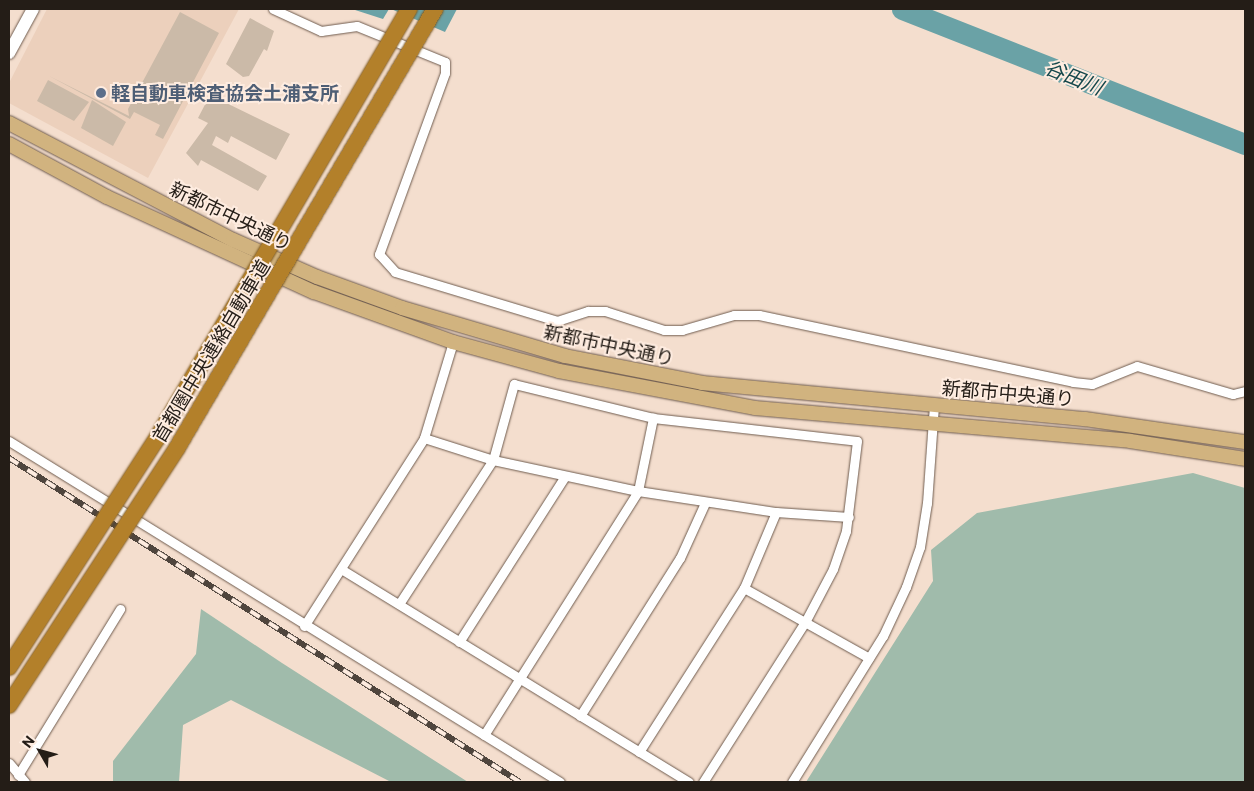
<!DOCTYPE html>
<html>
<head>
<meta charset="utf-8">
<style>
	body { margin:0 }
	#map { position:relative; width:1254px; height:791px; overflow:hidden; background:#f4dece; font-family:Commissioner,"Noto Sans JP",sans-serif }
	div>[style] { position:absolute }
	.built>* { inset:0; background:#ecd0bc }
	.green>* { inset:0; background:#a0bbab }
	.water>* { inset:0; background:#6aa2a6 }
	.river>* { height:21px; margin:-10.5px; padding:0 10.5px; transform-origin:10.5px; border-radius:10.5px; background:#6aa2a6 }
	.building>* { inset:0; background:#cbbaa8 }
	.roads { filter:drop-shadow(0 0 1px #6f5c4f) drop-shadow(0 0 1px #6f5c4f) }
	.street>* { height:9px; margin:-4.5px; padding:0 4.5px; transform-origin:4.5px; border-radius:4.5px; background:#fff }
	.secondary>* { height:12px; margin:-6px; padding:0 6px; transform-origin:6px; border-radius:6px; background:#fff }
	.primary>* { height:14px; margin:-7px; padding:0 7px; transform-origin:7px; border-radius:7px; background:#d1b37f }
	.rail>* { height:5.5px; margin-top:-2.75px; transform-origin:0; background:repeating-linear-gradient(90deg,#feece0 0 11px,#4f453d 0 22px); box-sizing:border-box; border-block:1px solid #4f453d }
	.bridges { filter:drop-shadow(0 0 1px #815d23) drop-shadow(0 0 1px #815d23) }
	.highway-bridge>* { height:16px; margin:-8px; padding:0 8px; transform-origin:8px; border-radius:8px; background:#b3802a }
	.dots>* { width:14px; height:14px; translate:-50% -50%; box-sizing:border-box; border:2px solid #feece0; border-radius:50% }
	span { translate:-50% -50%; white-space:nowrap; text-align:center; line-height:1.15; -webkit-text-stroke:4px #feece0; paint-order:stroke }
	.service-label { font-size:19px; color:#4e5e75; font-weight:700 }
	.left { translate:0 -50%; text-align:left }
	.street-label { font-size:19px; color:#241d17 }
	.water-label { font-size:20px; color:#14474b; font-style:italic }
	.frame { position:absolute; inset:0; border:10px solid #241d17; pointer-events:none }
	.north { position:absolute; left:15px; top:726px; width:50px; height:50px; -webkit-text-stroke:4px #feece0; paint-order:stroke; rotate:308deg; font-size:14px; font-weight:700; line-height:20px; text-align:center; color:#241d17 }
	.north::after { content:''; display:block; margin:auto; width:18px; height:22px; background:#241d17; clip-path:polygon(50% 0,100% 100%,50% 72%,0 100%) }
</style>
</head>
<body>
<div id="map">
	<div class="built">
		<div style="clip-path:polygon(47px 9px,239px 9px,148px 178px,9px 103px,9px 83px)"></div>
	</div>
	<div class="green">
		<div style="clip-path:polygon(1193px 473px,1245px 488px,1245px 782px,806px 782px,933px 581px,931px 550px,977px 513px)"></div>
		<div style="clip-path:polygon(201px 609px,282px 663px,468px 782px,391px 782px,231px 700px,183px 725px,179px 782px,113px 782px,113px 761px,196px 654px)"></div>
	</div>
	<div class="water">
		<div style="clip-path:polygon(352px 9px,389px 9px,383px 19px)"></div>
		<div style="clip-path:polygon(391px 9px,457px 9px,445px 32px)"></div>
	</div>
	<div class="river">
		<div style="left:902px;top:9px;width:369px;rotate:21.5deg"></div>
	</div>
	<div class="building">
		<div style="clip-path:polygon(180px 12px,219px 33px,163px 139px,155px 135px,160px 125px,134px 112px,130px 119px,49px 76px,129px 116px,128px 109px)"></div>
		<div style="clip-path:polygon(250px 18px,274px 31px,267px 51px,264px 49px,249px 76px,243px 77px,226px 64px)"></div>
		<div style="clip-path:polygon(48px 80px,89px 102px,74px 121px,37px 101px)"></div>
		<div style="clip-path:polygon(210px 95px,290px 134px,276px 160px,231px 136px,228px 143px,216px 136px,212px 145px,267px 176px,258px 191px,201px 160px,198px 166px,186px 153px,208px 123px,198px 118px)"></div>
		<div style="clip-path:polygon(92px 100px,126px 122px,113px 146px,81px 128px)"></div>
	</div>
	<div class="roads">
		<div class="street">
			<div style="left:273px;top:9px;width:53px;rotate:24.6deg"></div>
			<div style="left:321px;top:31px;width:36px;rotate:-8deg"></div>
			<div style="left:357px;top:26px;width:95px;rotate:22.2deg"></div>
			<div style="left:445px;top:62px;width:11px;rotate:90deg"></div>
			<div style="left:445px;top:73px;width:193px;rotate:110deg"></div>
			<div style="left:379px;top:254px;width:24px;rotate:48deg"></div>
			<div style="left:395px;top:272px;width:169px;rotate:16.8deg"></div>
			<div style="left:557px;top:321px;width:33px;rotate:-18deg"></div>
			<div style="left:588px;top:311px;width:17px"></div>
			<div style="left:605px;top:311px;width:62px;rotate:17.9deg"></div>
			<div style="left:664px;top:330px;width:18px"></div>
			<div style="left:682px;top:330px;width:54px;rotate:-16.1deg"></div>
			<div style="left:734px;top:315px;width:25px"></div>
			<div style="left:759px;top:315px;width:321px;rotate:12deg"></div>
			<div style="left:1073px;top:382px;width:19px;rotate:6deg"></div>
			<div style="left:1092px;top:384px;width:48px;rotate:-21.8deg"></div>
			<div style="left:1137px;top:366px;width:100px;rotate:16.3deg"></div>
			<div style="left:1233px;top:394px;width:12px;rotate:-14deg"></div>
			<div style="left:424px;top:438px;width:72px;rotate:17.7deg"></div>
			<div style="left:493px;top:460px;width:148px;rotate:12.1deg"></div>
			<div style="left:638px;top:491px;width:140px;rotate:8.7deg"></div>
			<div style="left:776px;top:512px;width:73px;rotate:3.9deg"></div>
			<div style="left:9px;top:441px;width:648px;rotate:31.75deg"></div>
			<div style="left:341px;top:569px;width:408px;rotate:31.5deg"></div>
			<div style="left:744px;top:588px;width:143px;rotate:29.2deg"></div>
			<div style="left:399px;top:604px;width:172px;rotate:-56.9deg"></div>
			<div style="left:493px;top:460px;width:79px;rotate:-74.6deg"></div>
			<div style="left:514px;top:384px;width:143px;rotate:13.7deg"></div>
			<div style="left:653px;top:418px;width:205px;rotate:6.4deg"></div>
			<div style="left:857px;top:441px;width:91px;rotate:97deg"></div>
			<div style="left:846px;top:531px;width:40px;rotate:108.9deg"></div>
			<div style="left:833px;top:569px;width:60px;rotate:117.8deg"></div>
			<div style="left:805px;top:622px;width:190px;rotate:122.5deg"></div>
			<div style="left:304px;top:626px;width:223px;rotate:-57.4deg"></div>
			<div style="left:424px;top:438px;width:100px;rotate:-73.2deg"></div>
			<div style="left:459px;top:642px;width:197px;rotate:-57.4deg"></div>
			<div style="left:580px;top:716px;width:187px;rotate:-57.7deg"></div>
			<div style="left:680px;top:558px;width:60px;rotate:-65.6deg"></div>
			<div style="left:484px;top:735px;width:289px;rotate:-57.7deg"></div>
			<div style="left:638px;top:491px;width:75px;rotate:-78.4deg"></div>
			<div style="left:639px;top:752px;width:195px;rotate:-57.4deg"></div>
			<div style="left:744px;top:588px;width:82px;rotate:-67.2deg"></div>
			<div style="left:9px;top:763px;width:25px;rotate:50deg"></div>
			<div style="left:18px;top:775px;width:195px;rotate:-58.4deg"></div>
			<div style="left:792px;top:782px;width:172px;rotate:-58.1deg"></div>
			<div style="left:883px;top:636px;width:54px;rotate:-64.9deg"></div>
			<div style="left:906px;top:587px;width:42px;rotate:-70.7deg"></div>
			<div style="left:920px;top:547px;width:45px;rotate:-81deg"></div>
			<div style="left:927px;top:503px;width:97px;rotate:-85.9deg"></div>
		</div>
		<div class="secondary">
			<div style="left:9px;top:53px;width:50px;rotate:-61.4deg"></div>
		</div>
		<div class="primary">
			<div style="left:9px;top:123px;width:253px;rotate:27.6deg"></div>
			<div style="left:233px;top:240px;width:92px;rotate:23.8deg"></div>
			<div style="left:317px;top:277px;width:90px;rotate:20deg"></div>
			<div style="left:402px;top:308px;width:170px;rotate:16.4deg"></div>
			<div style="left:565px;top:356px;width:140px;rotate:11.1deg"></div>
			<div style="left:702px;top:383px;width:385px;rotate:5.4deg"></div>
			<div style="left:1085px;top:419px;width:162px;rotate:8.2deg"></div>
			<div style="left:9px;top:144px;width:111px;rotate:28.4deg"></div>
			<div style="left:107px;top:197px;width:228px;rotate:24.7deg"></div>
			<div style="left:314px;top:292px;width:148px;rotate:19.8deg"></div>
			<div style="left:453px;top:342px;width:110px;rotate:15.3deg"></div>
			<div style="left:559px;top:371px;width:199px;rotate:10.7deg"></div>
			<div style="left:755px;top:408px;width:376px;rotate:5deg"></div>
			<div style="left:1130px;top:441px;width:116px;rotate:8.9deg"></div>
		</div>
	</div>
	<div class="rail">
		<div style="left:9px;top:458px;width:605px;rotate:32.38deg"></div>
	</div>
	<div class="bridges">
		<div class="highway-bridge">
			<div style="left:9px;top:667px;width:274px;rotate:-57.1deg"></div>
			<div style="left:158px;top:437px;width:496px;rotate:-59.6deg"></div>
			<div style="left:9px;top:705px;width:307px;rotate:-56.8deg"></div>
			<div style="left:177px;top:448px;width:509px;rotate:-59.56deg"></div>
		</div>
	</div>
	<div class="dots">
		<div style="left:101px;top:93px;background:#5c6f8a"></div>
	</div>
	<div class="service-label">
		<span class="left" style="left:111px;top:93px">軽自動車検査協会土浦支所</span>
	</div>
	<div class="street-label">
		<span style="left:231px;top:216px;rotate:26deg">新都市中央通り</span>
		<span style="left:609px;top:345px;rotate:12deg">新都市中央通り</span>
		<span style="left:211px;top:351px;rotate:-59deg">首都圏中央連絡自動車道</span>
		<span style="left:1008px;top:393px;rotate:5deg">新都市中央通り</span>
	</div>
	<div class="water-label">
		<span style="left:1074px;top:77px;rotate:22deg">谷田川</span>
	</div>
	<div class="frame"></div>
	<div class="north">N</div>
</div>
</body>
</html>
